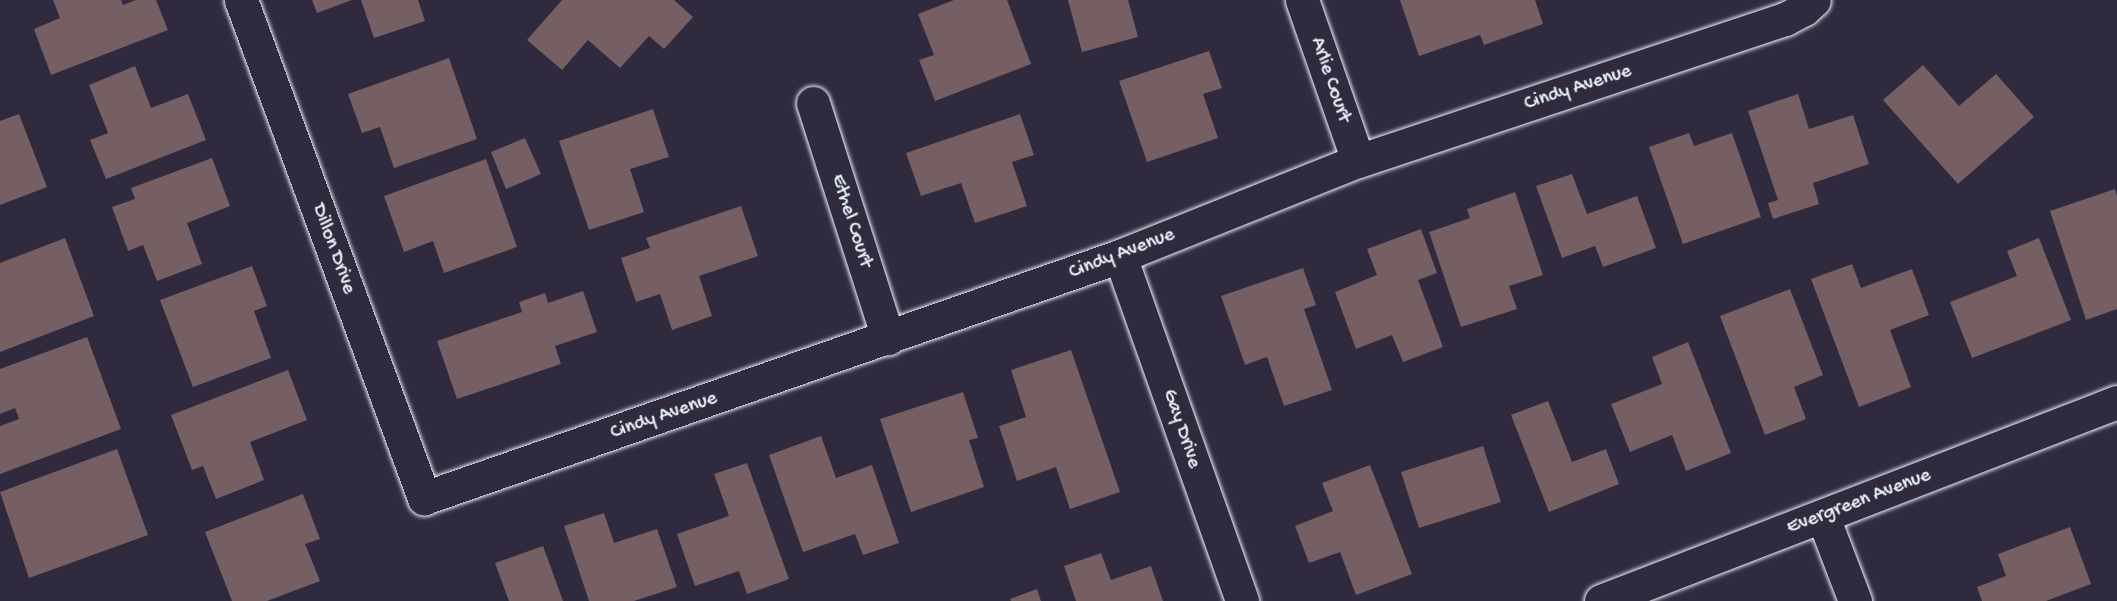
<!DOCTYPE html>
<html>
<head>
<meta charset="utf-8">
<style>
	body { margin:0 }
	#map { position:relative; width:2117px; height:601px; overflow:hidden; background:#2f2a3d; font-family:"Gochi Hand",sans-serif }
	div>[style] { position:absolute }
	.building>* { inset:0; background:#755f63 }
	.roads { filter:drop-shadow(0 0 2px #e8f1f8) drop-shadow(0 0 2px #e8f1f8) }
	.minor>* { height:33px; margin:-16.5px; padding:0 16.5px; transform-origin:16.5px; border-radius:16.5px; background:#2f2a3d }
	span { translate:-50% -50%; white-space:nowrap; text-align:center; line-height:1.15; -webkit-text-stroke:6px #2f2a3d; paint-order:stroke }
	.street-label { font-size:20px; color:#e8f1f8 }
</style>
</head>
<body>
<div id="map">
	<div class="building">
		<div style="clip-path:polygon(53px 0,121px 0,123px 5px,136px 0,156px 0,168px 30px,51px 75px,34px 29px,60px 18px)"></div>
		<div style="clip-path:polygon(312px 0,352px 0,317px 13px)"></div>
		<div style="clip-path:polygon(361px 0,418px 0,425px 21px,374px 38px)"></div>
		<div style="clip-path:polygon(562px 0,674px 0,693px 17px,664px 49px,649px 36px,620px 68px,588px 40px,562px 70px,527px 40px)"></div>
		<div style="clip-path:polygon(954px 0,1007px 0,1031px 64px,935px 101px,919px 60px,934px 55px,918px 14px)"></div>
		<div style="clip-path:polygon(1068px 0,1128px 0,1138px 37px,1082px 52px)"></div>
		<div style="clip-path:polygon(1400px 0,1535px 0,1543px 24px,1484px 45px,1480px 35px,1419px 56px)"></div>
		<div style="clip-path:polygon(1209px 51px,1222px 88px,1203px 94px,1218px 138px,1147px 162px,1119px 81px)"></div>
		<div style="clip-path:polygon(449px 58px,477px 139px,394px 168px,380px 127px,362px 133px,348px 94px)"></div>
		<div style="clip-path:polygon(1923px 65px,1959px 106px,1996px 74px,2034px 117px,1958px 184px,1883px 100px)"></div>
		<div style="clip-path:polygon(135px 66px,151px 108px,188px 94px,206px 140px,106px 179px,90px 140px,108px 133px,89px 85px)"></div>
		<div style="clip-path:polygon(1798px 94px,1809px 129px,1853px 115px,1869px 164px,1813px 183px,1819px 204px,1773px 219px,1768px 203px,1778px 200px,1748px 111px)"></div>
		<div style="clip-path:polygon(653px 109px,669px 157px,630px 169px,644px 212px,589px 230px,559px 141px)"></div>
		<div style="clip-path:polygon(19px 114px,47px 187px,0 205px,0 121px)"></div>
		<div style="clip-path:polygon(1020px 114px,1034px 155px,1012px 162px,1027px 206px,975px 223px,961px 183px,921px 196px,906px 153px)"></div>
		<div style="clip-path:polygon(1689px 133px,1694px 146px,1732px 133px,1761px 217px,1683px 244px,1649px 147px)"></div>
		<div style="clip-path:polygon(525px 138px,541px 174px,506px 189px,491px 152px)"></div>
		<div style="clip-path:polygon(212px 158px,230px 206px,187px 223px,202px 264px,157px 281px,143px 245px,128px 251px,112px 207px,135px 199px,131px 188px)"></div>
		<div style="clip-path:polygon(486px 159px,517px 247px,444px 273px,433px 241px,404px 252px,384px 196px)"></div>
		<div style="clip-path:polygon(1572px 174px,1587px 214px,1637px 196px,1656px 248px,1603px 267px,1595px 246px,1562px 258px,1536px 186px)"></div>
		<div style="clip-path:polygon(2115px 189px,2117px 196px,2117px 309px,2086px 320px,2050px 211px)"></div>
		<div style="clip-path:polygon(1515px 192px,1543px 275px,1509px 286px,1517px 309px,1461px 327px,1429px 232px,1470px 218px,1467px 209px)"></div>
		<div style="clip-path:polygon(741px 206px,758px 256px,699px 276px,712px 316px,672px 330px,660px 294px,636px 302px,621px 258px,650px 248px,646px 238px)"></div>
		<div style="clip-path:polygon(1421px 229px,1437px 273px,1418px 280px,1443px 347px,1403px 362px,1392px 335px,1356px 349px,1335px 292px,1377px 275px,1367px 249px)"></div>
		<div style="clip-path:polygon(65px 238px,94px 316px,0 352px,0 263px)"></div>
		<div style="clip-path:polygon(2039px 238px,2071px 320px,1972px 358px,1950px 302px,2017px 276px,2007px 251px)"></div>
		<div style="clip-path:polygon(1852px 264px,1861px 288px,1912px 269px,1929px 315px,1890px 330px,1911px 387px,1859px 407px,1811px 279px)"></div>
		<div style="clip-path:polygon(252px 266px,267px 306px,254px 311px,271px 358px,193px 387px,160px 300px)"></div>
		<div style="clip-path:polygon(1303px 268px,1316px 305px,1304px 309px,1332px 390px,1284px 406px,1267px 357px,1245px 365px,1221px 296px)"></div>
		<div style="clip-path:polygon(1790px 289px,1823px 375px,1794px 387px,1806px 419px,1765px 435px,1720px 316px)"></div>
		<div style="clip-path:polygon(583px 291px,597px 332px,555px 346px,561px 364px,457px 399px,437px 341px,522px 312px,519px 302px,545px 293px,548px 303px)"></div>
		<div style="clip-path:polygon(87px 337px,121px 429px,0 474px,0 426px,19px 419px,15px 408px,0 414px,0 369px)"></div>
		<div style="clip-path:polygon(1688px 342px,1731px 453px,1686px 471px,1672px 435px,1630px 452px,1611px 404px,1662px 384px,1652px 357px)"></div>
		<div style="clip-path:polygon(1071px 350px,1120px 492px,1070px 509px,1056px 467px,1017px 481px,999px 426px,1026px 417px,1011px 370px)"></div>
		<div style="clip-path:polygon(288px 370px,307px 420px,250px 442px,264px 480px,216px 499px,203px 466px,192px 470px,171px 415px)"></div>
		<div style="clip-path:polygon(963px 392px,978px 438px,969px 440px,984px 487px,911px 512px,880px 419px)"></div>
		<div style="clip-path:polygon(1548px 401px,1572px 462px,1606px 449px,1619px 484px,1549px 512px,1511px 415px)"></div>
		<div style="clip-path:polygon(821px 436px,836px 478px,872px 465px,899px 543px,863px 555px,855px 534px,803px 552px,769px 455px)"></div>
		<div style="clip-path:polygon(1483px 446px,1501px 502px,1419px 528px,1401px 472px)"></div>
		<div style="clip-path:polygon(117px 449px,148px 535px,29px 578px,0 492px)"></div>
		<div style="clip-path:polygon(747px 463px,789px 579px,747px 594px,739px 571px,695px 586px,677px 534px,729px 516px,714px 474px)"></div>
		<div style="clip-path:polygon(1370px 465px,1412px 574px,1356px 595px,1340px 552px,1309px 563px,1295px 526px,1333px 511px,1322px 483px)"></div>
		<div style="clip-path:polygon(303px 494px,320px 539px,305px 544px,320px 581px,267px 601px,232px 601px,205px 532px)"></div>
		<div style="clip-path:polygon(604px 513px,614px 543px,657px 529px,677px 587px,634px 601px,589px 601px,564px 526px)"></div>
		<div style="clip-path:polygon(2070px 527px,2091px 584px,2046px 601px,1982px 601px,1977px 587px,2006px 576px,1998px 554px)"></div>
		<div style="clip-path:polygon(543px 546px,563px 601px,509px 601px,495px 563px)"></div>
		<div style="clip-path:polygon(1101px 553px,1111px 580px,1151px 566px,1163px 601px,1076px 601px,1064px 566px)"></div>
		<div style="clip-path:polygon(1037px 589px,1041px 601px,1011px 601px,1010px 599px)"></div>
	</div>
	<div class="roads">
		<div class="minor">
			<div style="left:241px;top:0;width:531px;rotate:69.82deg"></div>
			<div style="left:424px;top:498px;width:737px;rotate:-19.17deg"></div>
			<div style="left:1120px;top:256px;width:256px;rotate:-21.8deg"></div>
			<div style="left:1358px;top:161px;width:450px;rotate:-18.4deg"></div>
			<div style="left:1785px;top:19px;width:21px;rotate:-28deg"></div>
			<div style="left:1804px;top:9px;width:13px;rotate:-42deg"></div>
			<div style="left:1302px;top:0;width:170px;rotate:70.8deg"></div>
			<div style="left:813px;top:103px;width:247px;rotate:72.3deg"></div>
			<div style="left:1120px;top:256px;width:366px;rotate:70.5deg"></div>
			<div style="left:1823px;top:517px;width:90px;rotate:69.1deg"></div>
			<div style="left:1601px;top:601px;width:553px;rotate:-21.09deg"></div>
		</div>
	</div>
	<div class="street-label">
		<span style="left:1330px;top:80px;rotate:71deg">Arlie Court</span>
		<span style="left:1578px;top:88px;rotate:-18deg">Cindy Avenue</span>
		<span style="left:851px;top:221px;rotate:72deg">Ethel Court</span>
		<span style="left:333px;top:249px;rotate:70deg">Dillon Drive</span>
		<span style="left:1122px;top:254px;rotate:-21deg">Cindy Avenue</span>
		<span style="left:664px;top:416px;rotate:-19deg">Cindy Avenue</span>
		<span style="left:1181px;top:429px;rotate:71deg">Gay Drive</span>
		<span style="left:1859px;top:502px;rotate:-21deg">Evergreen Avenue</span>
	</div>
</div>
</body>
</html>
